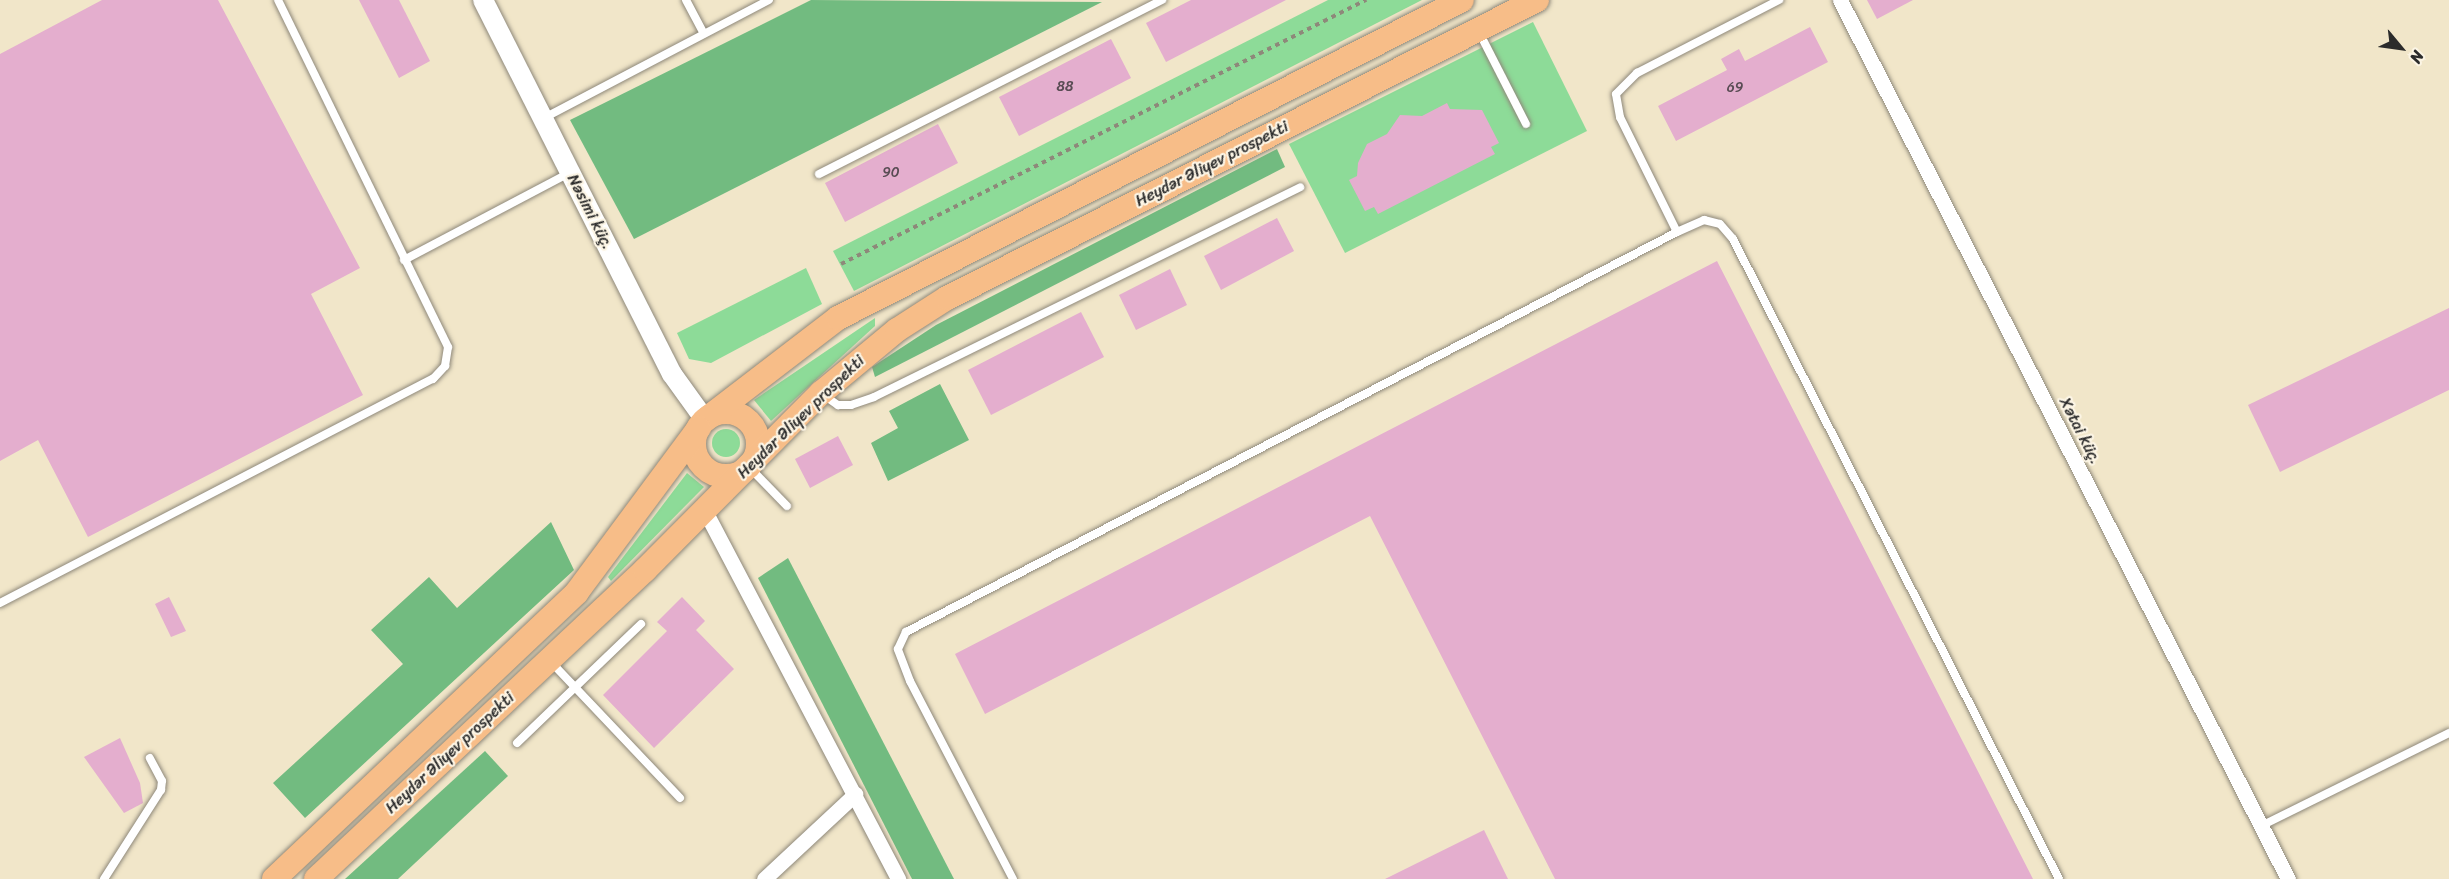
<!DOCTYPE html>
<html>
<head>
<meta charset="utf-8">
<style>
	body { margin:0 }
	#map { position:relative; width:2449px; height:879px; overflow:hidden; background:#f1e6c9; font-family:Sriracha,sans-serif }
	div>[style] { position:absolute }
	.green>* { inset:0; background:#8ddb98 }
	.round { border-radius:50% }
	.forest>* { inset:0; background:#72bb80 }
	.building>* { inset:0; background:#e4aece }
	.path>* { height:4px; margin-top:-2px; transform-origin:0; background:repeating-linear-gradient(90deg,#8e887a 0 4.5px,transparent 0 9px) }
	.roads { filter:drop-shadow(0 0 2px #8e887a) drop-shadow(0 0 2px #8e887a) }
	.service>* { height:8px; margin:-4px; padding:0 4px; transform-origin:4px; border-radius:4px; background:#fff }
	.minor>* { height:15px; margin:-7.5px; padding:0 7.5px; transform-origin:7.5px; border-radius:7.5px; background:#fff }
	.tertiary>* { height:20px; margin:-10px; padding:0 10px; transform-origin:10px; border-radius:10px; background:#fff }
	.primary>* { height:24px; margin:-12px; padding:0 12px; transform-origin:12px; border-radius:12px; background:#f7bd88 }
	.primary>.ring { margin:-12px; padding:0; box-sizing:content-box; background:none; border:24px solid #f7bd88; border-radius:50% }
	span { translate:-50% -50%; white-space:nowrap; text-align:center; line-height:1.15; -webkit-text-stroke:4.5px #fcf5e5; paint-order:stroke }
	.number-label { font-size:14px; color:#594c54 }
	.number-label span { -webkit-text-stroke-width:0 }
	.street-label { font-size:16px; color:#2b2b2b }
	.north { position:absolute; left:2371px; top:18px; width:60px; height:60px; -webkit-text-stroke:4px #fcf5e5; paint-order:stroke; rotate:119deg; font-size:16px; font-weight:700; line-height:24px; text-align:center; color:#2b2b2b }
	.north::after { content:''; display:block; margin:auto; width:21px; height:27px; background:#2b2b2b; clip-path:polygon(50% 0,100% 100%,50% 72%,0 100%) }
</style>
</head>
<body>
<div id="map">
	<div class="green">
		<div style="clip-path:polygon(1328px 0,1422px 0,854px 291px,833px 251px)"></div>
		<div style="clip-path:polygon(1533px 22px,1587px 131px,1345px 253px,1289px 144px)"></div>
		<div style="clip-path:polygon(806px 268px,822px 304px,711px 363px,689px 359px,677px 333px)"></div>
		<div style="clip-path:polygon(875px 318px,875px 326px,771px 421px,754px 400px)"></div>
		<div class="round" style="left:712px;top:429px;width:28px;height:28px"></div>
		<div style="clip-path:polygon(687px 473px,704px 487px,611px 581px,608px 577px)"></div>
	</div>
	<div class="forest">
		<div style="clip-path:polygon(811px 0,1102px 2px,634px 239px,570px 120px)"></div>
		<div style="clip-path:polygon(1277px 149px,1285px 167px,875px 377px,872px 367px,936px 325px)"></div>
		<div style="clip-path:polygon(940px 384px,969px 440px,888px 481px,871px 443px,898px 428px,889px 411px)"></div>
		<div style="clip-path:polygon(551px 522px,574px 570px,305px 818px,273px 783px,403px 664px,371px 630px,429px 577px,457px 608px)"></div>
		<div style="clip-path:polygon(788px 558px,954px 879px,912px 879px,758px 578px)"></div>
		<div style="clip-path:polygon(485px 751px,508px 776px,398px 879px,345px 879px)"></div>
	</div>
	<div class="building">
		<div style="clip-path:polygon(102px 0,218px 0,360px 268px,311px 294px,363px 395px,88px 537px,38px 440px,0 461px,0 54px)"></div>
		<div style="clip-path:polygon(359px 0,399px 0,430px 61px,399px 78px)"></div>
		<div style="clip-path:polygon(1191px 0,1286px 0,1166px 62px,1146px 23px)"></div>
		<div style="clip-path:polygon(1867px 0,1913px 0,1877px 19px)"></div>
		<div style="clip-path:polygon(1810px 27px,1828px 62px,1676px 141px,1658px 106px,1727px 70px,1721px 59px,1739px 49px,1745px 61px)"></div>
		<div style="clip-path:polygon(1111px 39px,1131px 78px,1019px 136px,999px 97px)"></div>
		<div style="clip-path:polygon(1447px 103px,1450px 109px,1482px 110px,1499px 143px,1491px 147px,1495px 154px,1378px 214px,1374px 207px,1365px 211px,1349px 180px,1357px 176px,1358px 163px,1367px 144px,1387px 134px,1400px 115px,1422px 116px)"></div>
		<div style="clip-path:polygon(938px 124px,958px 163px,845px 222px,825px 183px)"></div>
		<div style="clip-path:polygon(1277px 218px,1294px 251px,1221px 290px,1204px 256px)"></div>
		<div style="clip-path:polygon(1717px 261px,2033px 879px,1555px 879px,1370px 516px,985px 714px,955px 654px)"></div>
		<div style="clip-path:polygon(1170px 269px,1187px 305px,1136px 330px,1119px 295px)"></div>
		<div style="clip-path:polygon(2449px 308px,2449px 390px,2280px 472px,2248px 405px)"></div>
		<div style="clip-path:polygon(1081px 312px,1104px 357px,991px 415px,968px 370px)"></div>
		<div style="clip-path:polygon(838px 436px,853px 465px,810px 488px,795px 459px)"></div>
		<div style="clip-path:polygon(169px 597px,186px 631px,171px 637px,155px 604px)"></div>
		<div style="clip-path:polygon(682px 597px,705px 621px,696px 630px,734px 669px,654px 748px,603px 695px,667px 631px,657px 622px)"></div>
		<div style="clip-path:polygon(120px 738px,140px 783px,143px 803px,124px 813px,84px 757px)"></div>
		<div style="clip-path:polygon(1484px 830px,1508px 879px,1385px 879px)"></div>
	</div>
	<div class="path">
		<div style="left:841px;top:264px;width:588px;rotate:-26.7deg"></div>
	</div>
	<div class="roads">
		<div class="service">
			<div style="left:686px;top:0;width:38px;rotate:62deg"></div>
			<div style="left:1480px;top:34px;width:101px;rotate:62.9deg"></div>
			<div style="left:544px;top:118px;width:254px;rotate:-27.7deg"></div>
			<div style="left:819px;top:174px;width:385px;rotate:-26.9deg"></div>
			<div style="left:1677px;top:232px;width:30px;rotate:-24deg"></div>
			<div style="left:1704px;top:220px;width:16px;rotate:14deg"></div>
			<div style="left:1720px;top:224px;width:20px;rotate:49deg"></div>
			<div style="left:1733px;top:239px;width:718px;rotate:63.01deg"></div>
			<div style="left:404px;top:260px;width:187px;rotate:-27.8deg"></div>
			<div style="left:825px;top:396px;width:16px;rotate:35deg"></div>
			<div style="left:838px;top:405px;width:13px"></div>
			<div style="left:851px;top:405px;width:24px;rotate:-19deg"></div>
			<div style="left:874px;top:397px;width:475px;rotate:-26.2deg"></div>
			<div style="left:750px;top:468px;width:53px;rotate:45.8deg"></div>
			<div style="left:0;top:603px;width:488px;rotate:-27.4deg"></div>
			<div style="left:433px;top:379px;width:18px;rotate:-47deg"></div>
			<div style="left:445px;top:366px;width:19px;rotate:-81deg"></div>
			<div style="left:448px;top:347px;width:386px;rotate:-116.1deg"></div>
			<div style="left:552px;top:663px;width:186px;rotate:46.5deg"></div>
			<div style="left:517px;top:743px;width:172px;rotate:-43.8deg"></div>
			<div style="left:2261px;top:826px;width:210px;rotate:-26.3deg"></div>
			<div style="left:104px;top:879px;width:106px;rotate:-57.4deg"></div>
			<div style="left:161px;top:790px;width:9px;rotate:-84deg"></div>
			<div style="left:162px;top:781px;width:26px;rotate:-118deg"></div>
			<div style="left:1013px;top:879px;width:223px;rotate:-117.5deg"></div>
			<div style="left:910px;top:681px;width:34px;rotate:-111deg"></div>
			<div style="left:898px;top:649px;width:19px;rotate:-65deg"></div>
			<div style="left:906px;top:632px;width:869px;rotate:-27.42deg"></div>
			<div style="left:1677px;top:232px;width:128px;rotate:-116.4deg"></div>
			<div style="left:1620px;top:117px;width:23px;rotate:-100deg"></div>
			<div style="left:1616px;top:94px;width:30px;rotate:-45deg"></div>
			<div style="left:1637px;top:73px;width:160px;rotate:-27.2deg"></div>
		</div>
		<div class="minor">
			<div style="left:1840px;top:0;width:987px;rotate:62.99deg"></div>
			<div style="left:705px;top:511px;width:416px;rotate:62.3deg"></div>
			<div style="left:764px;top:879px;width:125px;rotate:-43deg"></div>
		</div>
		<div class="tertiary">
			<div style="left:483px;top:0;width:419px;rotate:63.2deg"></div>
			<div style="left:672px;top:374px;width:57px;rotate:54.3deg"></div>
		</div>
		<div class="primary">
			<div class="ring" style="left:694px;top:412px;width:40px;height:40px"></div>
			<div style="left:705px;top:420px;width:168px;rotate:-37.5deg"></div>
			<div style="left:838px;top:318px;width:700px;rotate:-27deg"></div>
			<div style="left:274px;top:879px;width:417px;rotate:-43.4deg"></div>
			<div style="left:577px;top:592px;width:204px;rotate:-53.4deg"></div>
			<div style="left:316px;top:879px;width:451px;rotate:-43.2deg"></div>
			<div style="left:645px;top:570px;width:250px;rotate:-45.2deg"></div>
			<div style="left:821px;top:393px;width:99px;rotate:-39.7deg"></div>
			<div style="left:897px;top:330px;width:59px;rotate:-32.6deg"></div>
			<div style="left:947px;top:298px;width:661px;rotate:-26.8deg"></div>
		</div>
	</div>
	<div class="number-label">
		<span style="left:1065px;top:87px">88</span>
		<span style="left:1735px;top:88px">69</span>
		<span style="left:891px;top:173px">90</span>
	</div>
	<div class="street-label">
		<span style="left:1212px;top:164px;rotate:-27deg">Heydər Əliyev prospekti</span>
		<span style="left:590px;top:212px;rotate:63deg">Nəsimi küç.</span>
		<span style="left:801px;top:417px;rotate:-44deg">Heydər Əliyev prospekti</span>
		<span style="left:2080px;top:431px;rotate:63deg">Xətai küç.</span>
		<span style="left:450px;top:753px;rotate:-43deg">Heydər Əliyev prospekti</span>
	</div>
	<div class="north">N</div>
</div>
</body>
</html>
